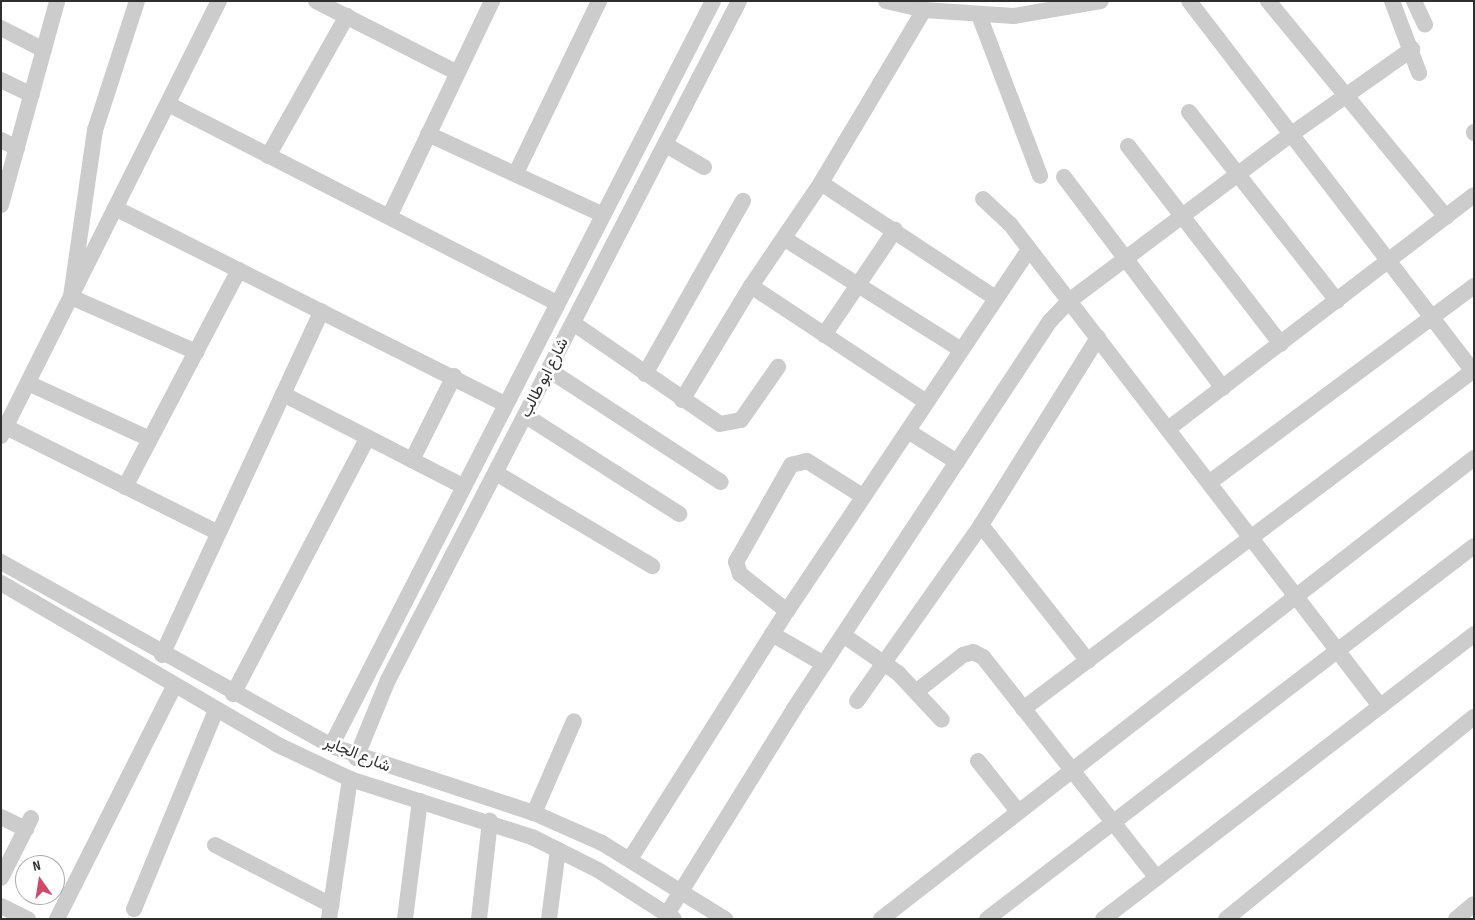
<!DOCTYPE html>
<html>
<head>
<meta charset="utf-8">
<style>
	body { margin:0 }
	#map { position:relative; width:1475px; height:920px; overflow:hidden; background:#fff; font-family:"Sofia Sans Condensed",Vazirmatn,sans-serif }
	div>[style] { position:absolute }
	.minor>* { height:16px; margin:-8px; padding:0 8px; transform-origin:8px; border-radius:8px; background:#ccc }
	span { translate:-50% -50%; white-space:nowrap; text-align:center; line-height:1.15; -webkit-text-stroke:5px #fff; paint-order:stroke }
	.street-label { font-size:16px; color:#2f2f2f }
	.frame { position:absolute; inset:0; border:2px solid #2f2f2f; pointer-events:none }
	.north { position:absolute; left:15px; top:855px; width:50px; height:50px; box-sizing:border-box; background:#fff; border:1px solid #acacac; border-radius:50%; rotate:347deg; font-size:14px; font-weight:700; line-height:20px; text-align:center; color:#2f2f2f }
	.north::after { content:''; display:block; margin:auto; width:18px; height:22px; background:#cf496a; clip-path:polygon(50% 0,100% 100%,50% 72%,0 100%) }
</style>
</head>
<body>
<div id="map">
	<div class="minor">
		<div style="left:137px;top:1px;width:136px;rotate:108deg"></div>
		<div style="left:95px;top:130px;width:169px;rotate:98.2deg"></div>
		<div style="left:71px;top:297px;width:137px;rotate:23.7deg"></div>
		<div style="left:316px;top:1px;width:157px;rotate:26.9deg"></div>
		<div style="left:886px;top:1px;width:39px;rotate:13deg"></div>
		<div style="left:924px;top:10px;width:90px;rotate:3.8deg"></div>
		<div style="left:1014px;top:16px;width:88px;rotate:-9.8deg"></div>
		<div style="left:1189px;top:1px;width:468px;rotate:52.5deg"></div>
		<div style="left:1268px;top:1px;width:280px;rotate:50.5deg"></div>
		<div style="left:1392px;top:1px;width:77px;rotate:69.4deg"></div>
		<div style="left:1414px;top:1px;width:26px;rotate:65deg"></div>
		<div style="left:924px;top:10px;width:201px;rotate:120.8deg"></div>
		<div style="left:821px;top:183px;width:125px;rotate:124.2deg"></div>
		<div style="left:751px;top:286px;width:210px;rotate:33.5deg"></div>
		<div style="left:979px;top:15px;width:172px;rotate:69.2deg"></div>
		<div style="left:1px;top:28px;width:48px;rotate:27.1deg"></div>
		<div style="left:1px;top:80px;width:34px;rotate:26deg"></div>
		<div style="left:168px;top:104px;width:437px;rotate:27.1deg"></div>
		<div style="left:1189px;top:112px;width:240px;rotate:51.9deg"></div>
		<div style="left:1474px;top:132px;width:1px;rotate:90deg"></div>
		<div style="left:428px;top:134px;width:188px;rotate:24.8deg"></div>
		<div style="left:1px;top:140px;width:18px;rotate:27deg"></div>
		<div style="left:666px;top:145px;width:44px;rotate:30.1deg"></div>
		<div style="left:1128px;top:146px;width:250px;rotate:52.3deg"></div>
		<div style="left:268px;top:156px;width:161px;rotate:-60.6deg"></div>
		<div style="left:516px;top:173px;width:191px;rotate:-64.2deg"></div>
		<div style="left:1064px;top:177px;width:264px;rotate:53deg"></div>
		<div style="left:821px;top:183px;width:207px;rotate:33.4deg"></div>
		<div style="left:983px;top:199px;width:37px;rotate:43deg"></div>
		<div style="left:1010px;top:224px;width:608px;rotate:52.49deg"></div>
		<div style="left:1px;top:205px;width:212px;rotate:-74.6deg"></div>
		<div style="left:115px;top:208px;width:436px;rotate:26.7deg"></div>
		<div style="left:390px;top:215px;width:237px;rotate:-64.5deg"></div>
		<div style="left:785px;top:239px;width:207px;rotate:32.2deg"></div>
		<div style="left:573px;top:323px;width:178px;rotate:34.5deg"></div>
		<div style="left:720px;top:424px;width:21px;rotate:-11deg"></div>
		<div style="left:741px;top:420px;width:65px;rotate:-55.1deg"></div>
		<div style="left:824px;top:335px;width:127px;rotate:-55.9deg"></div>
		<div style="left:549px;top:370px;width:205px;rotate:33.1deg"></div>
		<div style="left:645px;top:374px;width:199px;rotate:-60.5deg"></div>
		<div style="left:28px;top:383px;width:134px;rotate:24.7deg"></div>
		<div style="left:283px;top:394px;width:202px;rotate:27.1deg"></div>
		<div style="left:682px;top:400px;width:133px;rotate:-58.8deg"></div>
		<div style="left:526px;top:416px;width:182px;rotate:32.6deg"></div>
		<div style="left:6px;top:427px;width:236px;rotate:26.5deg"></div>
		<div style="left:1168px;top:429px;width:385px;rotate:-37.4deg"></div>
		<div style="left:908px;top:431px;width:58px;rotate:32.3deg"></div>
		<div style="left:1px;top:436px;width:487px;rotate:-63.4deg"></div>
		<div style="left:412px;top:460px;width:94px;rotate:-63.4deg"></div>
		<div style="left:496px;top:473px;width:182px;rotate:30.8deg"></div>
		<div style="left:1210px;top:482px;width:329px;rotate:-36.6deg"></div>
		<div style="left:125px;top:487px;width:245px;rotate:-62.3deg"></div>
		<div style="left:981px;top:525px;width:173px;rotate:51.8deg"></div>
		<div style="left:1px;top:562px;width:378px;rotate:29.1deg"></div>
		<div style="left:331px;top:746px;width:214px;rotate:18.3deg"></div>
		<div style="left:534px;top:813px;width:74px;rotate:23.8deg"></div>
		<div style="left:602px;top:843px;width:145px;rotate:31.7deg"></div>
		<div style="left:1px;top:583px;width:319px;rotate:30.3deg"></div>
		<div style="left:276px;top:744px;width:82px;rotate:25.3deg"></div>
		<div style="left:350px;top:779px;width:191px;rotate:17.7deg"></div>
		<div style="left:532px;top:837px;width:74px;rotate:26.6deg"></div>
		<div style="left:598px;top:870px;width:90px;rotate:32.8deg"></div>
		<div style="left:787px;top:611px;width:60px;rotate:-141.8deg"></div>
		<div style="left:740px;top:574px;width:13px;rotate:-108deg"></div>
		<div style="left:736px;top:562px;width:112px;rotate:-60.4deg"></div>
		<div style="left:791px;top:465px;width:16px;rotate:-14deg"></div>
		<div style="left:807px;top:461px;width:67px;rotate:32.3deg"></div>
		<div style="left:772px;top:634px;width:60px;rotate:30deg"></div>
		<div style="left:843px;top:635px;width:67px;rotate:34.6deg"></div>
		<div style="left:898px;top:673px;width:64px;rotate:46.9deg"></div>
		<div style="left:162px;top:655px;width:379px;rotate:-65.1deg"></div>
		<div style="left:917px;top:691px;width:58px;rotate:-38deg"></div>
		<div style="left:963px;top:655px;width:10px;rotate:-17deg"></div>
		<div style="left:973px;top:652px;width:11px;rotate:27deg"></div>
		<div style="left:983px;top:657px;width:281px;rotate:51.8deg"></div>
		<div style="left:233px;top:694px;width:290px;rotate:-62.3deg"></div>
		<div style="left:857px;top:701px;width:215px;rotate:-54.8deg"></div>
		<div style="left:981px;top:525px;width:221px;rotate:-58deg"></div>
		<div style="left:1023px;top:709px;width:564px;rotate:-36.93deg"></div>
		<div style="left:331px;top:746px;width:837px;rotate:-62.85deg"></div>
		<div style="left:356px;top:758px;width:84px;rotate:-67.7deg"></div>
		<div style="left:388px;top:680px;width:764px;rotate:-62.66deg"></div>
		<div style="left:978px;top:761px;width:63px;rotate:51.5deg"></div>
		<div style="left:534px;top:813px;width:100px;rotate:-66.5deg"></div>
		<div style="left:1px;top:817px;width:28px;rotate:26deg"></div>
		<div style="left:215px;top:845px;width:131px;rotate:27.3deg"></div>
		<div style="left:630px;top:859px;width:294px;rotate:-57.7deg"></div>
		<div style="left:787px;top:611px;width:435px;rotate:-56.2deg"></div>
		<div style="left:1px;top:878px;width:67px;rotate:-63.4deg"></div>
		<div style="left:1px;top:906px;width:30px;rotate:26deg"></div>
		<div style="left:134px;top:909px;width:215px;rotate:-67.6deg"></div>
		<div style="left:667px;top:914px;width:241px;rotate:-58.2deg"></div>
		<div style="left:794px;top:709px;width:465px;rotate:-56.6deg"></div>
		<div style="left:1050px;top:321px;width:28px;rotate:-46deg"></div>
		<div style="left:1069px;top:301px;width:280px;rotate:-36.9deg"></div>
		<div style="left:1293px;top:133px;width:146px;rotate:-35.2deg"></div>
		<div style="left:57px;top:919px;width:261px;rotate:-63.3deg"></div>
		<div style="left:329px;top:919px;width:142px;rotate:-81.5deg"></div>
		<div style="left:405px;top:919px;width:119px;rotate:-82.8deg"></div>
		<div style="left:479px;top:919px;width:99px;rotate:-83.6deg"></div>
		<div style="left:549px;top:919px;width:70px;rotate:-82.6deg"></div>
		<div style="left:881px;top:919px;width:751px;rotate:-37.86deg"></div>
		<div style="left:987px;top:919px;width:613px;rotate:-37.45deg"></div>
		<div style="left:1103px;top:919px;width:468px;rotate:-37.5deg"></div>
		<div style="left:1226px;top:919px;width:320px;rotate:-39.2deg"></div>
		<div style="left:1456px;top:919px;width:23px;rotate:-40deg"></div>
	</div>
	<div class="street-label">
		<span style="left:545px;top:378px;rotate:-63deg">شارع ابو طالب</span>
		<span style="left:357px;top:755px;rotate:22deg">شارع الجاير</span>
	</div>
	<div class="frame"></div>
	<div class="north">N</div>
</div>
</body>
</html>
